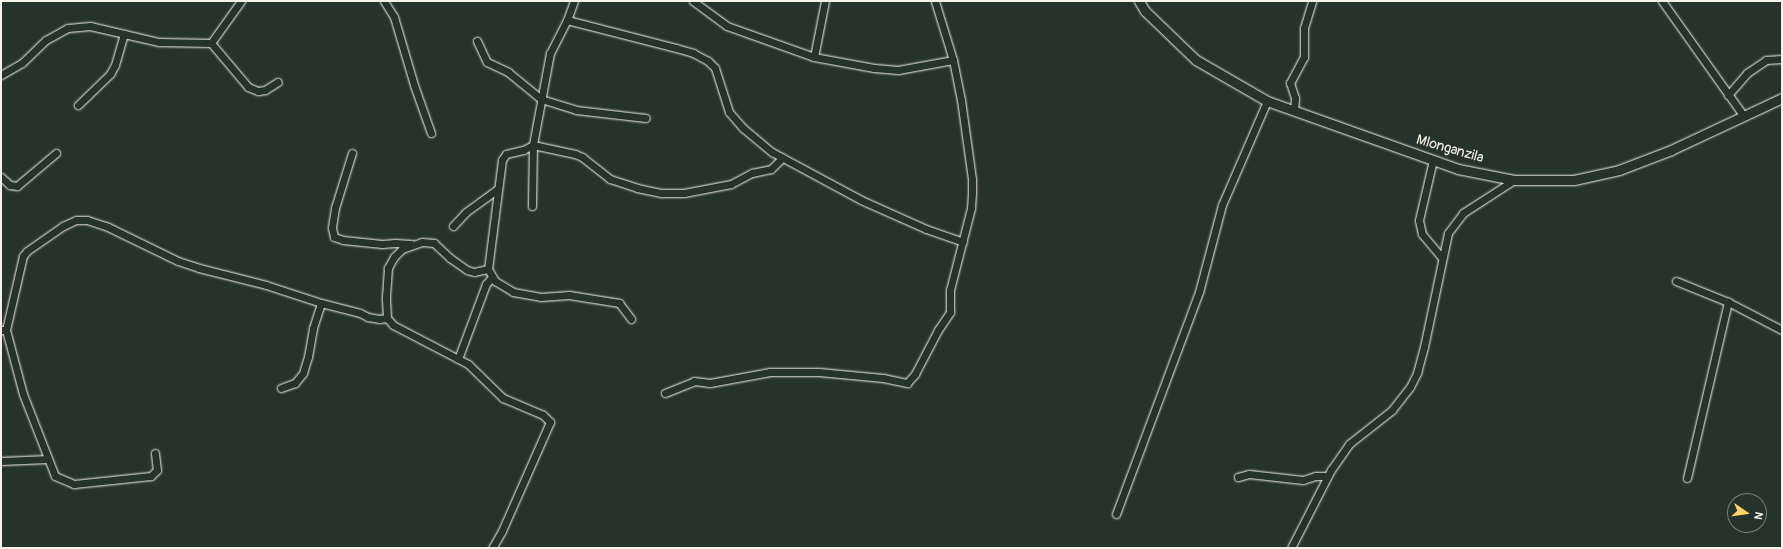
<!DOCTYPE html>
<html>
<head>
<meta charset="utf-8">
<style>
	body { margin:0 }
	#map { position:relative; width:1783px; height:549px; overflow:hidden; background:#26332d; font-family:Pangolin,sans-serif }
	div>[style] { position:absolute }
	.roads { filter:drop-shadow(0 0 1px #f4f1e8) drop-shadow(0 0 1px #f4f1e8) }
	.minor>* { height:7px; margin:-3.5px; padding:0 3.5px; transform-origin:3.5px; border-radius:3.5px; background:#26332d }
	.tertiary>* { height:9px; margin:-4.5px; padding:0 4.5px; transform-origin:4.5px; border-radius:4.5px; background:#26332d }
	span { translate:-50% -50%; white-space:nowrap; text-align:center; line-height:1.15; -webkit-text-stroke:3.5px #26332d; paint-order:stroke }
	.street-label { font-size:14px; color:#f4f1e8 }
	.frame { position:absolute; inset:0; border:2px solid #f4f1e8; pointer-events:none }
	.north { position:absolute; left:1727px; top:493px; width:40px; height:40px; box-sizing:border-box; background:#26332d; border:1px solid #787f78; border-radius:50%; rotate:103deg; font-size:11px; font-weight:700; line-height:16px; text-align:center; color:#f4f1e8 }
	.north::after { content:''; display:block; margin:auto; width:14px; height:18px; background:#ffd166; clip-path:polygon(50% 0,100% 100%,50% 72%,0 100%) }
</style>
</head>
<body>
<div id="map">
	<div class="roads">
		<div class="minor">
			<div style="left:384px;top:1px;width:19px;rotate:58deg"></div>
			<div style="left:394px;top:17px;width:71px;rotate:73.6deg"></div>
			<div style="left:414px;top:85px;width:51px;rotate:70.5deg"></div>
			<div style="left:574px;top:1px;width:20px;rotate:110deg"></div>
			<div style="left:567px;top:20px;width:37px;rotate:117deg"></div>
			<div style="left:550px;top:53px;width:94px;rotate:100.5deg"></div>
			<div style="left:533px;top:145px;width:11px;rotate:153deg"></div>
			<div style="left:523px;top:150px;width:17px;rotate:167deg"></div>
			<div style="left:506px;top:154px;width:7px;rotate:124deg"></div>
			<div style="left:502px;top:160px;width:110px;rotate:97.3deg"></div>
			<div style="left:488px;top:269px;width:14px;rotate:60deg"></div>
			<div style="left:495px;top:281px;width:21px;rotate:31deg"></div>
			<div style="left:513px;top:292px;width:28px;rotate:10deg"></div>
			<div style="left:541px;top:297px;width:28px;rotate:-4deg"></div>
			<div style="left:569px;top:295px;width:51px;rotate:9.1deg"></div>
			<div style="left:619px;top:303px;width:20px;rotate:53deg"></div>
			<div style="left:693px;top:1px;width:42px;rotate:36.3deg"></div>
			<div style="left:727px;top:26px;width:92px;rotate:19.6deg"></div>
			<div style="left:814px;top:57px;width:61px;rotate:10.4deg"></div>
			<div style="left:874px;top:68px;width:24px;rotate:5deg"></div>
			<div style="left:898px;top:70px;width:56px;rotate:-10.3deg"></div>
			<div style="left:1662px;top:1px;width:140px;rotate:54.6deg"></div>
			<div style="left:567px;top:20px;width:113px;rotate:14.4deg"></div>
			<div style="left:676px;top:48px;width:18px;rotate:16deg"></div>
			<div style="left:693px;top:53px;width:17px;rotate:28deg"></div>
			<div style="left:708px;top:61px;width:10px;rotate:45deg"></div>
			<div style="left:715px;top:68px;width:46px;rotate:72.3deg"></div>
			<div style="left:729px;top:112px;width:21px;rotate:49deg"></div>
			<div style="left:743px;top:128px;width:38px;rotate:40deg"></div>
			<div style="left:772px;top:152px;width:101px;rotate:28.3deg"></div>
			<div style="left:861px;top:200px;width:71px;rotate:24deg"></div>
			<div style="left:926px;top:229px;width:39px;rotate:19deg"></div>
			<div style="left:477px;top:41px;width:23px;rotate:65deg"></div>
			<div style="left:487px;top:62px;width:23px;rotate:25deg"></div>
			<div style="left:508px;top:72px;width:43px;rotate:39.3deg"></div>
			<div style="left:541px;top:99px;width:37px;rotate:17deg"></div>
			<div style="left:576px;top:110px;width:70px;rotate:6.5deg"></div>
			<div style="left:211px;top:43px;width:57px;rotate:49.9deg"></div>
			<div style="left:248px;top:87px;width:11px;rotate:22deg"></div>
			<div style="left:258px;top:91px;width:7px;rotate:-8deg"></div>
			<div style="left:265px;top:90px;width:15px;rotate:-32deg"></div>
			<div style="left:814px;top:57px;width:57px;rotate:-78.9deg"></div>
			<div style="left:1px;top:75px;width:24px;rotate:-30deg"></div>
			<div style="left:22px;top:63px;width:33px;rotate:-44deg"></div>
			<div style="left:46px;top:40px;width:25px;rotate:-29deg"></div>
			<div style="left:68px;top:28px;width:22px;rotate:-5deg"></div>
			<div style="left:90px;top:26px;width:35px;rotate:13deg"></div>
			<div style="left:1728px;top:95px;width:29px;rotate:-49deg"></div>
			<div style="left:1747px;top:73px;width:23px;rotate:-34deg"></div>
			<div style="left:1766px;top:60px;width:16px;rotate:-4deg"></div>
			<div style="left:78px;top:105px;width:45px;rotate:-44.1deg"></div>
			<div style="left:110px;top:74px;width:10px;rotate:-61deg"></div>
			<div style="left:115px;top:65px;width:32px;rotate:-74deg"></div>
			<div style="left:124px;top:34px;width:36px;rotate:13deg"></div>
			<div style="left:159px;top:42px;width:52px;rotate:1.1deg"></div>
			<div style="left:211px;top:43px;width:52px;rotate:-54.5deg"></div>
			<div style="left:1294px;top:110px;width:12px;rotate:-85deg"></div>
			<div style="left:1295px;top:98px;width:16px;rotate:-108deg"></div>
			<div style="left:1290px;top:83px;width:30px;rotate:-62deg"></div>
			<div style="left:1304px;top:57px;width:29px;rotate:-90deg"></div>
			<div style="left:1304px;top:28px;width:28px;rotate:-73deg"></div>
			<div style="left:352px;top:153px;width:58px;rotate:107.2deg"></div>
			<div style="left:335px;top:208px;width:20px;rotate:99deg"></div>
			<div style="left:332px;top:228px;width:9px;rotate:77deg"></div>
			<div style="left:334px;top:237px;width:9px;rotate:18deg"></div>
			<div style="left:343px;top:240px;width:39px;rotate:6deg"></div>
			<div style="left:382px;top:244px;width:13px;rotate:-4deg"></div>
			<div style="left:395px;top:243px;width:16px;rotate:4deg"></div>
			<div style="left:1433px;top:160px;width:62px;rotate:103.1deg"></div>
			<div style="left:1419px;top:220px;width:14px;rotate:78deg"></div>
			<div style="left:1422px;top:234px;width:31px;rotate:50deg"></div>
			<div style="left:1px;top:177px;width:12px;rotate:42deg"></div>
			<div style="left:10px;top:185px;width:7px;rotate:8deg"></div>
			<div style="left:17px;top:186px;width:51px;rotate:-40.2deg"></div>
			<div style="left:532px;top:206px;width:61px;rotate:-89.1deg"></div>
			<div style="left:533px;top:145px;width:43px;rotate:12.1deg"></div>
			<div style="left:575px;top:154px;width:8px;rotate:23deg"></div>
			<div style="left:582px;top:157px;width:36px;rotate:38deg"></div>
			<div style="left:610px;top:179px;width:28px;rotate:18deg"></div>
			<div style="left:637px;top:188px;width:25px;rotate:12deg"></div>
			<div style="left:661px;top:193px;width:23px"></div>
			<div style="left:684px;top:193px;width:48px;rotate:-10.8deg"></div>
			<div style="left:731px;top:184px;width:24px;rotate:-28deg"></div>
			<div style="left:752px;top:173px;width:19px;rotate:-12deg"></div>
			<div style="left:771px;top:169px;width:16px;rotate:-45deg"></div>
			<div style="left:453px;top:226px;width:19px;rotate:-47deg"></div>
			<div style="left:466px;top:212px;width:39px;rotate:-36deg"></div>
			<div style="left:488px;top:269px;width:14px;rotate:168deg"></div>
			<div style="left:474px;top:272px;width:7px;rotate:-164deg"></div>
			<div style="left:467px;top:270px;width:21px;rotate:-145deg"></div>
			<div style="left:450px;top:258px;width:22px;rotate:-137deg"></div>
			<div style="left:434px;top:243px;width:12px;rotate:-175deg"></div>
			<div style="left:422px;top:242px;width:21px;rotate:161deg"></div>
			<div style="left:402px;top:249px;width:11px;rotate:135deg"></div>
			<div style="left:394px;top:257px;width:13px;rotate:119deg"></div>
			<div style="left:388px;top:268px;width:31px;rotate:94deg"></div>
			<div style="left:386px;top:299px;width:19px;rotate:87deg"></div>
			<div style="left:387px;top:318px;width:9px;rotate:49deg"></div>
			<div style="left:393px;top:325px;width:85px;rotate:27.5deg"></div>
			<div style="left:468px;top:364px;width:49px;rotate:44.2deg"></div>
			<div style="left:503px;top:398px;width:43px;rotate:23deg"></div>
			<div style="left:543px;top:415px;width:10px;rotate:45deg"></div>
			<div style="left:550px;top:422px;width:119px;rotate:113.8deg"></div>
			<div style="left:502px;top:531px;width:20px;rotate:120deg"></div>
			<div style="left:1676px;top:281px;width:56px;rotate:22deg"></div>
			<div style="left:1728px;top:302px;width:61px;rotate:27.4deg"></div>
			<div style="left:1px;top:330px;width:5px"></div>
			<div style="left:6px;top:330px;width:66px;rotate:75.1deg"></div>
			<div style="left:23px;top:394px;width:88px;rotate:68.7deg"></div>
			<div style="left:55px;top:476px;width:21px;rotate:23deg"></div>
			<div style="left:74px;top:484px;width:77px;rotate:-5.9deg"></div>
			<div style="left:151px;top:476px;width:8px;rotate:-45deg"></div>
			<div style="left:157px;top:470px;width:17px;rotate:-97deg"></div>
			<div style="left:6px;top:330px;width:76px;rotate:-77.1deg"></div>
			<div style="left:23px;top:256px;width:6px;rotate:-51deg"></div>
			<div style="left:27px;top:251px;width:44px;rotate:-34.8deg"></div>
			<div style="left:63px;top:226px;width:14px;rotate:-25deg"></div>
			<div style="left:76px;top:220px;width:11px"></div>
			<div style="left:87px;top:220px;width:22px;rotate:18deg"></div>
			<div style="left:108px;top:227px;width:78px;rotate:25.9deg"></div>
			<div style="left:178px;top:261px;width:22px;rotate:18deg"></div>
			<div style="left:199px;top:268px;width:69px;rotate:14.2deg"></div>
			<div style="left:266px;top:285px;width:58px;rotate:18.1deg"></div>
			<div style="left:321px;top:303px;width:40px;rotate:14.4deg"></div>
			<div style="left:360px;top:313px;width:9px;rotate:27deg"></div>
			<div style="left:368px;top:317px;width:11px;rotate:10deg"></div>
			<div style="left:379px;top:319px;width:8px;rotate:-7deg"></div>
			<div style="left:458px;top:359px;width:80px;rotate:-69.5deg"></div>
			<div style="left:486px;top:284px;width:9px;rotate:-49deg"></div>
			<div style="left:281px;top:388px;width:15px;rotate:-20deg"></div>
			<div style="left:295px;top:383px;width:13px;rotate:-51deg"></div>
			<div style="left:303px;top:373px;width:17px;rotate:-73deg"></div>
			<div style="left:308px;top:357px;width:29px;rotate:-80deg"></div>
			<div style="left:313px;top:328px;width:26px;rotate:-72deg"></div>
			<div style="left:665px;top:393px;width:31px;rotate:-22deg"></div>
			<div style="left:694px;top:381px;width:16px;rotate:7deg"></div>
			<div style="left:710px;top:383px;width:61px;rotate:-10.4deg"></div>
			<div style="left:770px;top:372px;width:49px"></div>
			<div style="left:819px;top:372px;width:64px;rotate:5.4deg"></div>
			<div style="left:883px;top:378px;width:25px;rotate:12deg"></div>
			<div style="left:907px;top:383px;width:12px;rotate:-48deg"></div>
			<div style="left:915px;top:374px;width:50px;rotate:-62.4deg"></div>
			<div style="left:938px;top:330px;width:22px;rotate:-56deg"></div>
			<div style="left:950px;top:312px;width:22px;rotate:-90deg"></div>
			<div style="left:950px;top:290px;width:85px;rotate:-75.6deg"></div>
			<div style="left:971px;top:208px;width:15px;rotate:-86deg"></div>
			<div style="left:972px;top:193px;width:14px;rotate:-90deg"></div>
			<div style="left:972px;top:179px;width:80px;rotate:-97.9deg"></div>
			<div style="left:961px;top:100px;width:41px;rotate:-101.3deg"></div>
			<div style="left:953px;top:60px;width:62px;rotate:-107deg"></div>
			<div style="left:1px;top:461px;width:47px;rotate:-2.4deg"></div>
			<div style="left:1238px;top:477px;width:11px;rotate:-15deg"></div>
			<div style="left:1249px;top:474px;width:54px;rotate:6.3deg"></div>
			<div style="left:1303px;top:480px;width:13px;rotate:-18deg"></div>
			<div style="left:1315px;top:476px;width:12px"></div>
			<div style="left:1687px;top:478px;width:181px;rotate:-76.9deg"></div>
			<div style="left:1116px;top:514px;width:237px;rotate:-69.5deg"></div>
			<div style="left:1199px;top:292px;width:90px;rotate:-75.2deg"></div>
			<div style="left:1222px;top:205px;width:113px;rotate:-66.6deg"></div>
			<div style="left:1291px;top:548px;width:88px;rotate:-62.9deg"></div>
			<div style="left:1331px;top:470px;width:32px;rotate:-55deg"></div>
			<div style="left:1349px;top:444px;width:55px;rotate:-38.3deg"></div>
			<div style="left:1392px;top:410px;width:29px;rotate:-52deg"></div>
			<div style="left:1410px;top:387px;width:16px;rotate:-63deg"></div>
			<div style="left:1417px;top:373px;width:27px;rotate:-75deg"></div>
			<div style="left:1424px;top:347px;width:116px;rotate:-78.1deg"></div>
			<div style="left:1448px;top:233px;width:25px;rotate:-53deg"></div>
			<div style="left:1463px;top:213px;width:61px;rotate:-32.9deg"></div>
		</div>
		<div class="tertiary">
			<div style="left:1139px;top:1px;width:12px;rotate:59deg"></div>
			<div style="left:1145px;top:11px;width:71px;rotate:43.9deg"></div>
			<div style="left:1196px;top:60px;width:82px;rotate:30deg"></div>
			<div style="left:1267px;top:101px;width:203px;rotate:19.6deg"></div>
			<div style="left:1458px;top:169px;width:57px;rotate:11.1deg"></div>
			<div style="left:1514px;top:180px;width:60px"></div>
			<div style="left:1574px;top:180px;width:46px;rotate:-12.5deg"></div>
			<div style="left:1619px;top:170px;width:56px;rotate:-21deg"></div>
			<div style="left:1671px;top:150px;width:123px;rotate:-25.1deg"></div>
		</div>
	</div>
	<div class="street-label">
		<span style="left:1450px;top:149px;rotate:16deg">Mlonganzila</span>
	</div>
	<div class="frame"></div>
	<div class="north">N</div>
</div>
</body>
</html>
